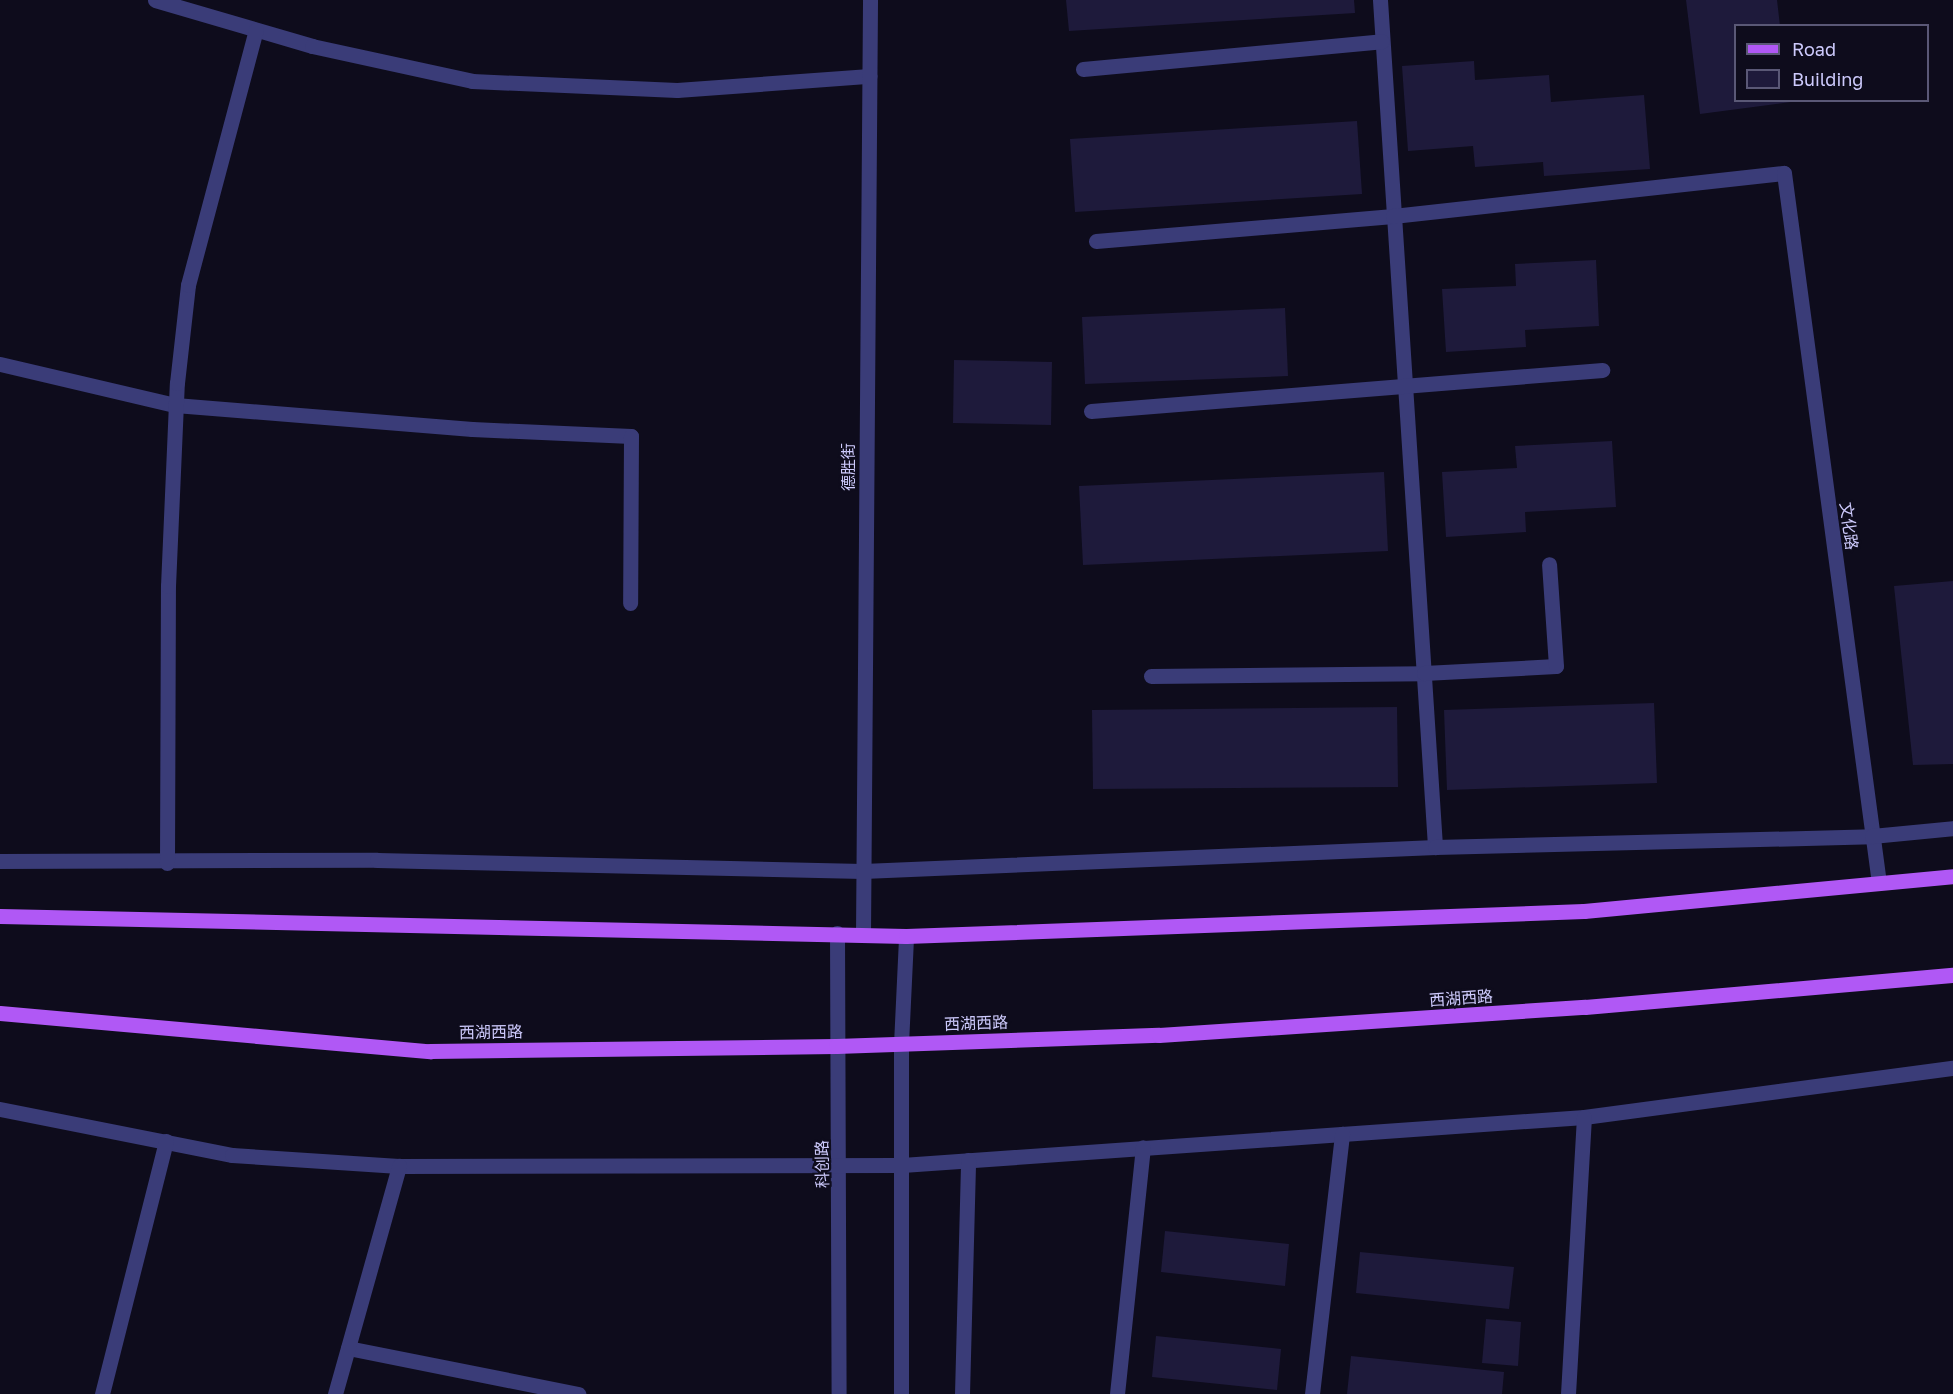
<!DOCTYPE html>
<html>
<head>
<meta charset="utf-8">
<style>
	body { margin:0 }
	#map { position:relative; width:1953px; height:1394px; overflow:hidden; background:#0e0c1c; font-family:"Golos Text","Noto Sans SC",sans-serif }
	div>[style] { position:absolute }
	.building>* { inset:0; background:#1e1a3b }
	.minor>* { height:15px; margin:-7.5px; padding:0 7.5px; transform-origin:7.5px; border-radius:7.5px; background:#3a3c78 }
	.major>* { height:15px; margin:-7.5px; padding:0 7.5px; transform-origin:7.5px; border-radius:7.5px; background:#b058f5 }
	span { translate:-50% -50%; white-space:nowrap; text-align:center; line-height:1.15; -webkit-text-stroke:4.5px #0e0c1c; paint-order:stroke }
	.street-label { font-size:16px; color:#cdcafc }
	.legend { position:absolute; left:1734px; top:24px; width:195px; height:78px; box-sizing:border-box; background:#0e0c1c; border:2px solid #5a5876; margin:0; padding:8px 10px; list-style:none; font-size:18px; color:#cdcafc }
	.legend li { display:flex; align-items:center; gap:12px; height:30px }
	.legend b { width:30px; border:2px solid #5a5876 }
</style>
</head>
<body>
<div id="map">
	<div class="building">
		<div style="clip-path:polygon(1066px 0,1354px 0,1355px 13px,1069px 31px)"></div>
		<div style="clip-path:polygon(1686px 0,1777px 0,1780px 26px,1736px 26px,1736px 100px,1791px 102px,1700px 114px)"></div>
		<div style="clip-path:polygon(1474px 61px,1475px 80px,1549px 75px,1551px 102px,1644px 95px,1650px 169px,1544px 176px,1543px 162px,1475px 167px,1473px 146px,1408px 151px,1402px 66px)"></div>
		<div style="clip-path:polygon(1357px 121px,1362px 194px,1075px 212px,1070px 139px)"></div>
		<div style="clip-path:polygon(1596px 260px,1599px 326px,1525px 330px,1526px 347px,1446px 352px,1442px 289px,1516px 286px,1515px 264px)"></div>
		<div style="clip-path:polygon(1285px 308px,1288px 376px,1085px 384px,1082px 317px)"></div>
		<div style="clip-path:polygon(954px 360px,1052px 362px,1051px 425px,953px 423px)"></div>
		<div style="clip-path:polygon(1612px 441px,1616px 507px,1525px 512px,1526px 532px,1446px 537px,1442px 472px,1517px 468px,1515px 446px)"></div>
		<div style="clip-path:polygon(1384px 472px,1388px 551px,1083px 565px,1079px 486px)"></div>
		<div style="clip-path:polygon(1953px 581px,1953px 764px,1913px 765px,1894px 586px)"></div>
		<div style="clip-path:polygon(1654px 703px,1657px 783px,1447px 790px,1444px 710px)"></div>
		<div style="clip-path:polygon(1397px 707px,1398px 787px,1093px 789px,1092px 710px)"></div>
		<div style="clip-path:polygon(1165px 1231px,1289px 1244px,1285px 1286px,1161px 1272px)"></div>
		<div style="clip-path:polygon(1360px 1252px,1514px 1267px,1509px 1309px,1356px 1293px)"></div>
		<div style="clip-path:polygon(1486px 1319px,1521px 1322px,1518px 1366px,1482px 1363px)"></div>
		<div style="clip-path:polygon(1156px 1336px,1281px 1349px,1277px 1390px,1152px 1377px)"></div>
		<div style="clip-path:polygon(1351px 1356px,1504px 1372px,1502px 1394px,1347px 1394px)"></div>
	</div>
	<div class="minor">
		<div style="left:155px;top:0;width:164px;rotate:16.3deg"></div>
		<div style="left:312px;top:46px;width:164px;rotate:12.3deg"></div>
		<div style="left:472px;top:81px;width:205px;rotate:2.5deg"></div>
		<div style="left:677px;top:90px;width:193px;rotate:-4.2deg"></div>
		<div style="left:1380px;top:0;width:849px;rotate:86.28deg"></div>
		<div style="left:1083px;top:69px;width:300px;rotate:-5.3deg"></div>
		<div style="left:1096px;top:241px;width:298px;rotate:-4.8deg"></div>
		<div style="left:1393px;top:216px;width:393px;rotate:-6.3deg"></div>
		<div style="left:1784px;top:173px;width:716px;rotate:82.38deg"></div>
		<div style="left:0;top:364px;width:180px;rotate:13.2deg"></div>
		<div style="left:175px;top:405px;width:298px;rotate:4.6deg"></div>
		<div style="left:472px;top:429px;width:159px;rotate:2.5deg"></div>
		<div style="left:631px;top:436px;width:167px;rotate:90.3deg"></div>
		<div style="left:1091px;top:411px;width:513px;rotate:-4.59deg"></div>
		<div style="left:1151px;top:676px;width:273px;rotate:-0.6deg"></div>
		<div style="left:1424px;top:673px;width:132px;rotate:-3deg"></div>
		<div style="left:1556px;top:666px;width:102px;rotate:-93.9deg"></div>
		<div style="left:0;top:861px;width:377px;rotate:-0.2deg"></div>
		<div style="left:377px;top:860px;width:486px;rotate:1.3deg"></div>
		<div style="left:863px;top:871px;width:573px;rotate:-2.4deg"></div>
		<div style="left:1435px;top:847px;width:437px;rotate:-1.4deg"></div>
		<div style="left:1872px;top:836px;width:81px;rotate:-5.6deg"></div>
		<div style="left:167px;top:863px;width:277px;rotate:-89.8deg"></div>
		<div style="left:168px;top:586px;width:203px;rotate:-87.5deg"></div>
		<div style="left:177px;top:383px;width:99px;rotate:-83.6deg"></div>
		<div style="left:188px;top:285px;width:264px;rotate:-75.1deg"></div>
		<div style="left:837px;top:933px;width:461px;rotate:89.8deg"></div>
		<div style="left:863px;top:935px;width:935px;rotate:-89.57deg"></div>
		<div style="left:0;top:1109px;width:237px;rotate:11.2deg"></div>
		<div style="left:232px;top:1155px;width:167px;rotate:3.8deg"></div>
		<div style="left:399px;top:1166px;width:503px;rotate:-0.11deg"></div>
		<div style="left:902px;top:1165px;width:684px;rotate:-4.03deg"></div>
		<div style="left:1584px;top:1117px;width:372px;rotate:-7.6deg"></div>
		<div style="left:348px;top:1348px;width:235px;rotate:11.3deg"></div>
		<div style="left:102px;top:1394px;width:261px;rotate:-75.8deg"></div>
		<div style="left:335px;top:1394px;width:237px;rotate:-74.3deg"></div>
		<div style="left:901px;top:1394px;width:350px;rotate:-90deg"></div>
		<div style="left:901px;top:1044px;width:108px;rotate:-87.3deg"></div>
		<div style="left:962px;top:1394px;width:234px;rotate:-88.5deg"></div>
		<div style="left:1117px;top:1394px;width:248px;rotate:-84deg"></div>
		<div style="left:1312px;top:1394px;width:262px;rotate:-83.4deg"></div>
		<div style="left:1568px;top:1394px;width:277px;rotate:-86.7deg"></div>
	</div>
	<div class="major">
		<div style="left:0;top:916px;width:906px;rotate:1.26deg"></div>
		<div style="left:906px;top:936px;width:678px;rotate:-2.11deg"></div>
		<div style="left:1584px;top:911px;width:371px;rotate:-5.4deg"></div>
		<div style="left:0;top:1013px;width:432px;rotate:5.1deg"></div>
		<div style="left:430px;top:1051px;width:406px;rotate:-0.7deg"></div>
		<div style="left:836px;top:1046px;width:323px;rotate:-2deg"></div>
		<div style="left:1159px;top:1035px;width:427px;rotate:-3.8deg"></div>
		<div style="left:1585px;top:1007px;width:369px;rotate:-5deg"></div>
	</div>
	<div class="street-label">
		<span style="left:848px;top:467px;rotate:-90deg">德胜街</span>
		<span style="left:1849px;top:526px;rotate:82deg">文化路</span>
		<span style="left:1461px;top:998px;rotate:-4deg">西湖西路</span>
		<span style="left:976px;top:1023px;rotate:-2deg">西湖西路</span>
		<span style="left:491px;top:1032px;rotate:-1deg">西湖西路</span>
		<span style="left:822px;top:1164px;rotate:-91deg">科创路</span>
	</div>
	<ul class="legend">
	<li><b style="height:8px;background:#b058f5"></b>Road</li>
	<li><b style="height:16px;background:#1e1a3b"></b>Building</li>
	</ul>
</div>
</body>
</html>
